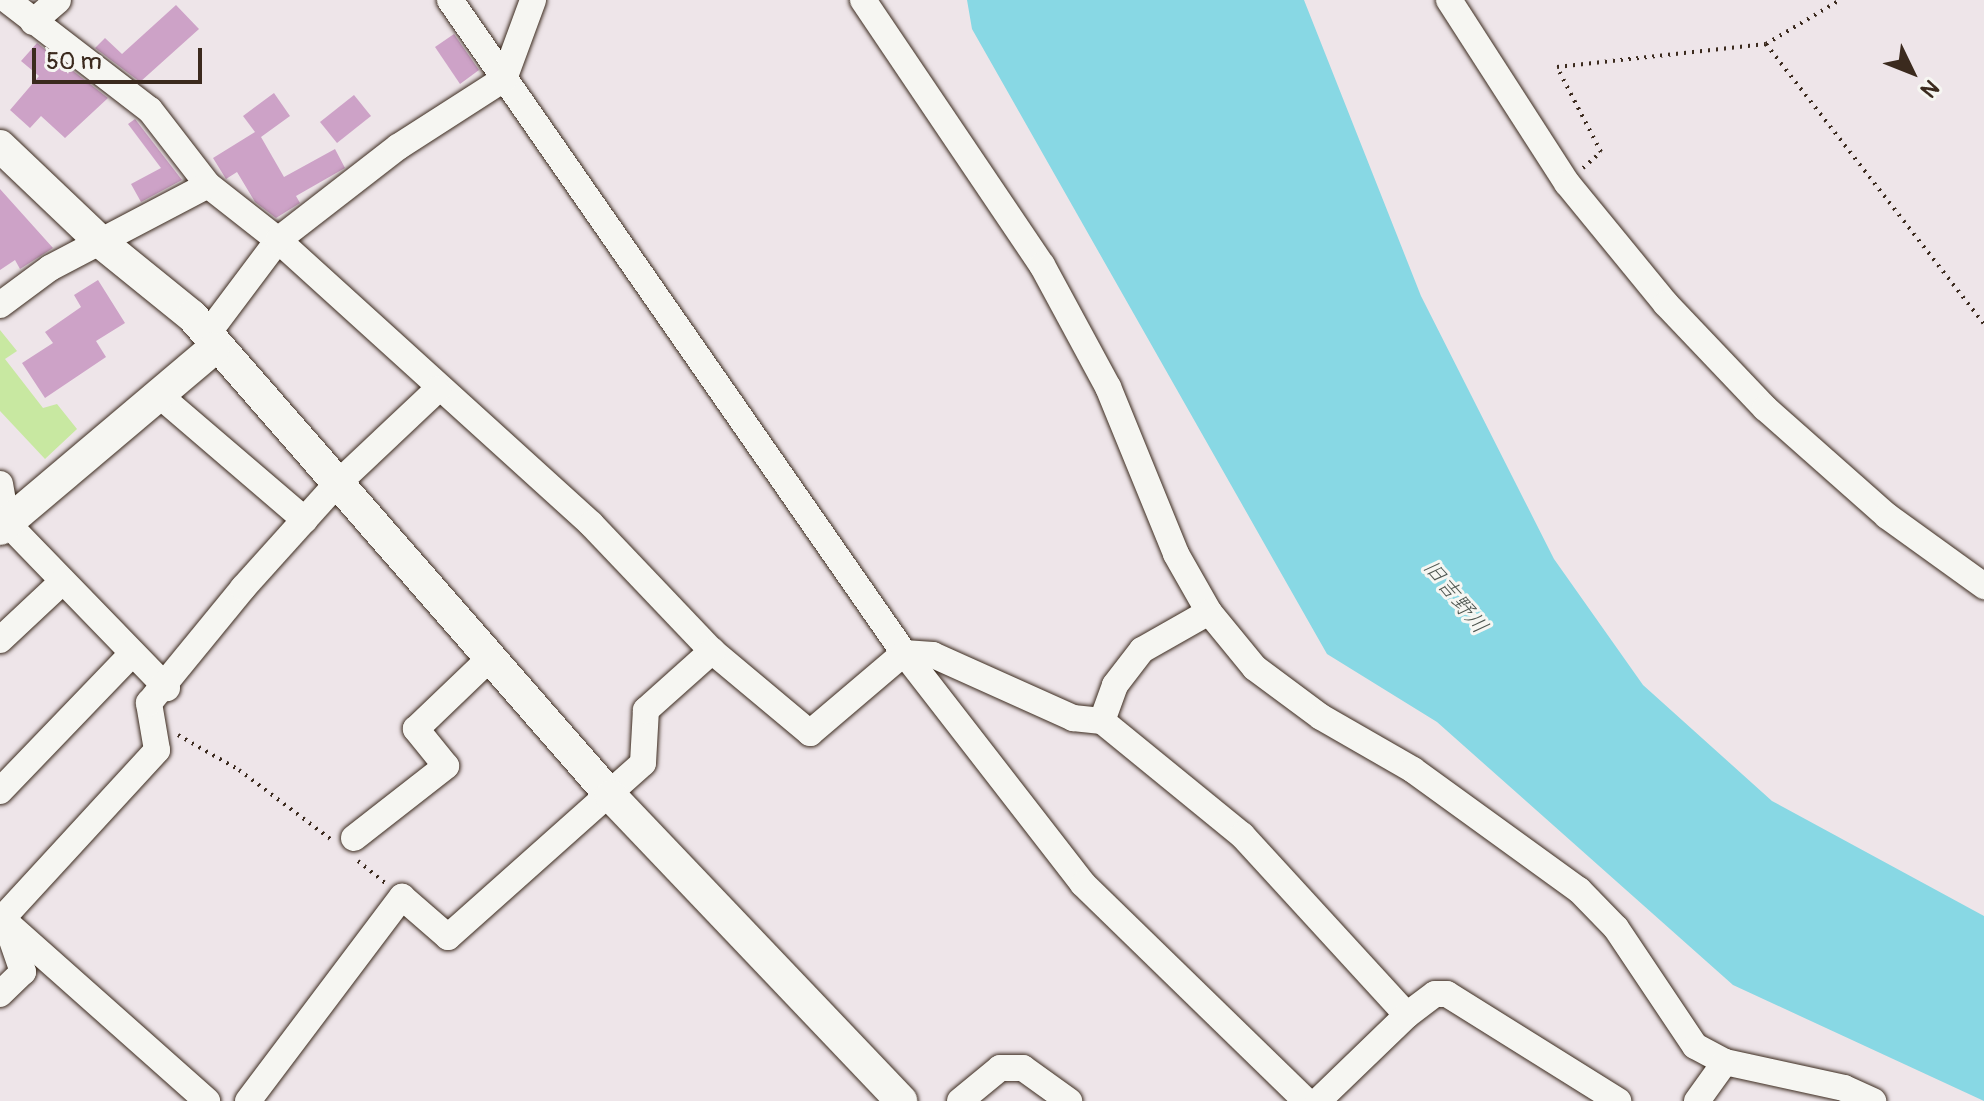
<!DOCTYPE html>
<html>
<head>
<meta charset="utf-8">
<style>
	body { margin:0 }
	#map { position:relative; width:1984px; height:1101px; overflow:hidden; background:#eee5e9; font-family:Pangolin,"Klee One",sans-serif }
	div>[style] { position:absolute }
	.green>* { inset:0; background:#c8e8a1 }
	.water>* { inset:0; background:#88d8e4 }
	.building>* { inset:0; background:#cda2c7 }
	.path>* { height:4px; margin-top:-2px; transform-origin:0; background:repeating-linear-gradient(90deg,#3b2a1e 0 2px,transparent 0 8px) }
	.roads { filter:drop-shadow(0 0 2px #3b2a1e) drop-shadow(0 0 2px #3b2a1e) }
	.minor>* { height:26px; margin:-13px; padding:0 13px; transform-origin:13px; border-radius:13px; background:#f6f6f2 }
	.tertiary>* { height:32px; margin:-16px; padding:0 16px; transform-origin:16px; border-radius:16px; background:#f6f6f2 }
	span { translate:-50% -50%; white-space:nowrap; text-align:center; line-height:1.15; -webkit-text-stroke:6px #f6f6f2; paint-order:stroke }
	.water-label { font-size:22px; color:#4e5650; font-style:italic }
	.north { position:absolute; left:1872px; top:32px; width:80px; height:80px; -webkit-text-stroke:6px #f6f6f2; paint-order:stroke; rotate:133deg; font-size:22px; font-weight:700; line-height:32px; text-align:center; color:#3b2a1e }
	.north::after { content:''; display:block; margin:auto; width:28px; height:36px; background:#3b2a1e; clip-path:polygon(50% 0,100% 100%,50% 72%,0 100%) }
	.scale { position:absolute; left:32px; top:48px; width:170px; height:36px; box-sizing:border-box; border:4px solid #3b2a1e; border-top:0; padding-left:10px; font-size:24px; line-height:28px; white-space:nowrap; color:#3b2a1e; -webkit-text-stroke:6px #f6f6f2; paint-order:stroke }
</style>
</head>
<body>
<div id="map">
	<div class="green">
		<div style="clip-path:polygon(0 330px,17px 351px,5px 359px,43px 408px,57px 404px,77px 429px,45px 459px,0 411px)"></div>
	</div>
	<div class="water">
		<div style="clip-path:polygon(967px 0,1304px 0,1421px 296px,1554px 559px,1643px 685px,1772px 801px,1984px 916px,1984px 1101px,1733px 985px,1437px 722px,1327px 654px,972px 29px)"></div>
	</div>
	<div class="building">
		<div style="clip-path:polygon(176px 5px,199px 29px,140px 82px,95px 48px,105px 38px,122px 54px)"></div>
		<div style="clip-path:polygon(454px 34px,479px 70px,460px 84px,435px 47px)"></div>
		<div style="clip-path:polygon(37px 43px,108px 98px,65px 138px,41px 116px,30px 128px,10px 110px,39px 76px,21px 61px)"></div>
		<div style="clip-path:polygon(274px 93px,290px 116px,261px 137px,284px 177px,335px 149px,345px 168px,296px 196px,300px 203px,276px 218px,255px 202px,237px 172px,226px 179px,213px 158px,255px 132px,243px 116px)"></div>
		<div style="clip-path:polygon(354px 95px,371px 116px,337px 143px,320px 122px)"></div>
		<div style="clip-path:polygon(135px 119px,182px 180px,141px 202px,131px 184px,161px 168px,128px 124px)"></div>
		<div style="clip-path:polygon(0 189px,53px 248px,20px 269px,15px 260px,0 270px)"></div>
		<div style="clip-path:polygon(98px 280px,125px 323px,96px 341px,106px 357px,45px 398px,22px 363px,53px 343px,45px 332px,81px 307px,74px 295px)"></div>
	</div>
	<div class="path">
		<div style="left:1766px;top:44px;width:355px;rotate:52.1deg"></div>
		<div style="left:1583px;top:168px;width:24px;rotate:-42deg"></div>
		<div style="left:1601px;top:152px;width:96px;rotate:-117.4deg"></div>
		<div style="left:1557px;top:67px;width:210px;rotate:-6.3deg"></div>
		<div style="left:1766px;top:44px;width:86px;rotate:-30.7deg"></div>
		<div style="left:178px;top:735px;width:70px;rotate:29.8deg"></div>
		<div style="left:239px;top:770px;width:116px;rotate:37deg"></div>
		<div style="left:358px;top:861px;width:35px;rotate:39deg"></div>
	</div>
	<div class="roads">
		<div class="minor">
			<div style="left:7px;top:0;width:180px;rotate:37.6deg"></div>
			<div style="left:150px;top:110px;width:95px;rotate:52.3deg"></div>
			<div style="left:208px;top:185px;width:89px;rotate:38.2deg"></div>
			<div style="left:278px;top:240px;width:423px;rotate:42.2deg"></div>
			<div style="left:591px;top:524px;width:175px;rotate:46.4deg"></div>
			<div style="left:712px;top:651px;width:128px;rotate:39.9deg"></div>
			<div style="left:810px;top:733px;width:123px;rotate:-40.4deg"></div>
			<div style="left:904px;top:653px;width:29px;rotate:4deg"></div>
			<div style="left:933px;top:655px;width:154px;rotate:24.2deg"></div>
			<div style="left:1073px;top:718px;width:29px;rotate:6deg"></div>
			<div style="left:1102px;top:721px;width:181px;rotate:39.2deg"></div>
			<div style="left:1242px;top:835px;width:244px;rotate:47.5deg"></div>
			<div style="left:450px;top:0;width:795px;rotate:55.19deg"></div>
			<div style="left:904px;top:653px;width:292px;rotate:52.2deg"></div>
			<div style="left:1083px;top:884px;width:311px;rotate:44.2deg"></div>
			<div style="left:863px;top:0;width:320px;rotate:56deg"></div>
			<div style="left:1042px;top:265px;width:139px;rotate:61.6deg"></div>
			<div style="left:1108px;top:387px;width:180px;rotate:67.8deg"></div>
			<div style="left:1176px;top:554px;width:67px;rotate:60.4deg"></div>
			<div style="left:1209px;top:612px;width:72px;rotate:50.6deg"></div>
			<div style="left:1255px;top:668px;width:82px;rotate:36.6deg"></div>
			<div style="left:1321px;top:717px;width:106px;rotate:29.9deg"></div>
			<div style="left:1413px;top:770px;width:205px;rotate:35.9deg"></div>
			<div style="left:1579px;top:890px;width:53px;rotate:45.8deg"></div>
			<div style="left:1616px;top:928px;width:142px;rotate:56.2deg"></div>
			<div style="left:1695px;top:1046px;width:34px;rotate:28deg"></div>
			<div style="left:1725px;top:1062px;width:122px;rotate:12.3deg"></div>
			<div style="left:1844px;top:1088px;width:32px;rotate:24deg"></div>
			<div style="left:1449px;top:0;width:218px;rotate:57.2deg"></div>
			<div style="left:1567px;top:183px;width:156px;rotate:50.7deg"></div>
			<div style="left:1666px;top:304px;width:144px;rotate:46.4deg"></div>
			<div style="left:1765px;top:408px;width:163px;rotate:41.5deg"></div>
			<div style="left:1887px;top:516px;width:120px;rotate:35.8deg"></div>
			<div style="left:33px;top:22px;width:33px;rotate:-41deg"></div>
			<div style="left:0;top:305px;width:62px;rotate:-36.5deg"></div>
			<div style="left:50px;top:268px;width:178px;rotate:-27.7deg"></div>
			<div style="left:206px;top:336px;width:120px;rotate:-53.1deg"></div>
			<div style="left:278px;top:240px;width:152px;rotate:-37.8deg"></div>
			<div style="left:398px;top:147px;width:126px;rotate:-32.7deg"></div>
			<div style="left:504px;top:79px;width:84px;rotate:-69.8deg"></div>
			<div style="left:159px;top:395px;width:192px;rotate:40.6deg"></div>
			<div style="left:0;top:484px;width:40px;rotate:80deg"></div>
			<div style="left:7px;top:523px;width:230px;rotate:45.9deg"></div>
			<div style="left:0;top:640px;width:83px;rotate:-43.1deg"></div>
			<div style="left:1102px;top:721px;width:38px;rotate:-70deg"></div>
			<div style="left:1115px;top:685px;width:44px;rotate:-52.4deg"></div>
			<div style="left:1142px;top:650px;width:77px;rotate:-29.6deg"></div>
			<div style="left:0;top:791px;width:189px;rotate:-46.1deg"></div>
			<div style="left:354px;top:838px;width:117px;rotate:-38deg"></div>
			<div style="left:446px;top:766px;width:48px;rotate:-129deg"></div>
			<div style="left:416px;top:729px;width:101px;rotate:-43.8deg"></div>
			<div style="left:0;top:917px;width:277px;rotate:41.6deg"></div>
			<div style="left:0;top:921px;width:232px;rotate:-47.4deg"></div>
			<div style="left:157px;top:750px;width:48px;rotate:-99.7deg"></div>
			<div style="left:149px;top:703px;width:149px;rotate:-50.7deg"></div>
			<div style="left:243px;top:588px;width:137px;rotate:-48deg"></div>
			<div style="left:335px;top:486px;width:141px;rotate:-43.3deg"></div>
			<div style="left:0;top:994px;width:32px;rotate:-44deg"></div>
			<div style="left:23px;top:972px;width:55px;rotate:-109.1deg"></div>
			<div style="left:248px;top:1101px;width:256px;rotate:-53deg"></div>
			<div style="left:402px;top:897px;width:61px;rotate:41deg"></div>
			<div style="left:448px;top:937px;width:261px;rotate:-41.7deg"></div>
			<div style="left:643px;top:763px;width:53px;rotate:-86.8deg"></div>
			<div style="left:646px;top:710px;width:89px;rotate:-41.8deg"></div>
			<div style="left:960px;top:1101px;width:52px;rotate:-39.5deg"></div>
			<div style="left:1000px;top:1068px;width:23px"></div>
			<div style="left:1023px;top:1068px;width:57px;rotate:35.7deg"></div>
			<div style="left:1318px;top:1101px;width:124px;rotate:-44deg"></div>
			<div style="left:1407px;top:1015px;width:35px;rotate:-37deg"></div>
			<div style="left:1435px;top:994px;width:12px"></div>
			<div style="left:1447px;top:994px;width:202px;rotate:32deg"></div>
			<div style="left:1697px;top:1101px;width:48px;rotate:-54.3deg"></div>
		</div>
		<div class="tertiary">
			<div style="left:0;top:146px;width:142px;rotate:43.6deg"></div>
			<div style="left:103px;top:244px;width:114px;rotate:39deg"></div>
			<div style="left:192px;top:316px;width:637px;rotate:48.88deg"></div>
			<div style="left:611px;top:796px;width:421px;rotate:46.4deg"></div>
			<div style="left:0;top:529px;width:280px;rotate:-40.2deg"></div>
		</div>
	</div>
	<div class="water-label">
		<span style="left:1455px;top:597px;rotate:51deg">旧吉野川</span>
	</div>
	<div class="north">N</div>
	<div class="scale">50 m</div>
</div>
</body>
</html>
